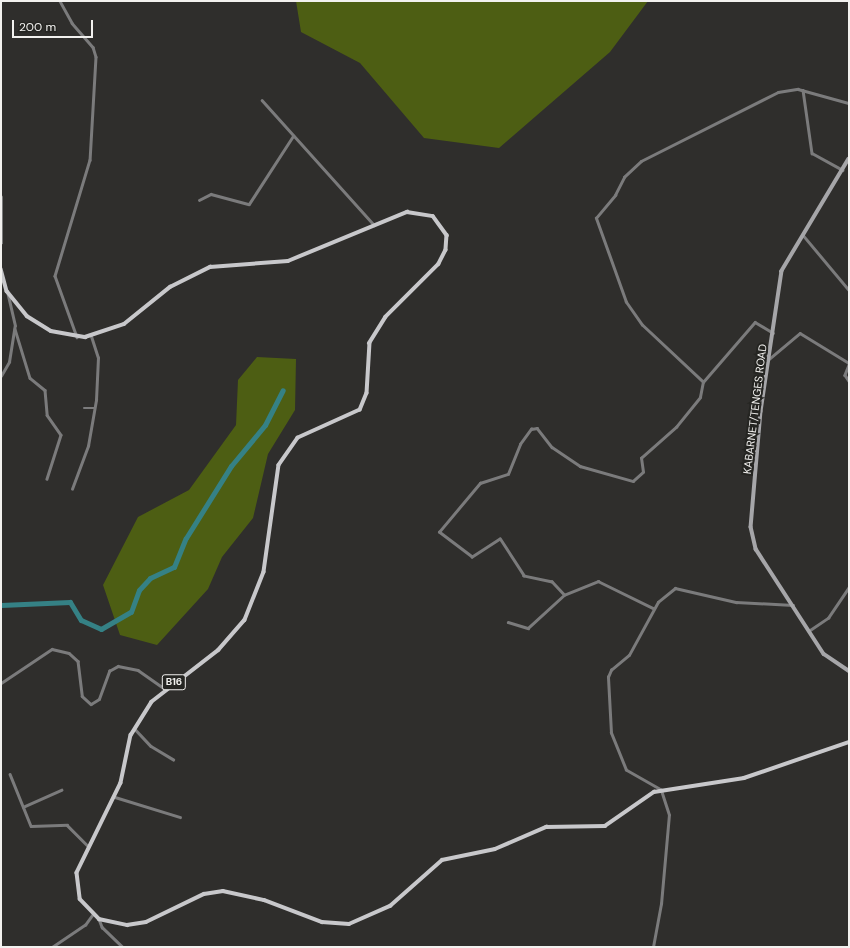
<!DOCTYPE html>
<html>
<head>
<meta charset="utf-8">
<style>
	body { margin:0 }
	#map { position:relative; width:850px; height:948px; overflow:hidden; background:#2f2e2c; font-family:"DM Sans",sans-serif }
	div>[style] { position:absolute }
	.forest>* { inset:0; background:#4d5e13 }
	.river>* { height:5px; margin:-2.5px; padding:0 2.5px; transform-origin:2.5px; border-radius:2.5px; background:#358185 }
	.street>* { height:2.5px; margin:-1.25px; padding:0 1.25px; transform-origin:1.25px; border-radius:1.25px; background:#7b7b7c }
	.secondary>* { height:3.5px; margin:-1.75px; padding:0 1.75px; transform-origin:1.75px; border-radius:1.75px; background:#a6a6a9 }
	.primary>* { height:3.5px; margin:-1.75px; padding:0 1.75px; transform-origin:1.75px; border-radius:1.75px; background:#c8c8cb }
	span { translate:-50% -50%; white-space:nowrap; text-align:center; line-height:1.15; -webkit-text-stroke:4px #252522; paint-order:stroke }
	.shield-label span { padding:1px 3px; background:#252522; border:1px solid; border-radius:3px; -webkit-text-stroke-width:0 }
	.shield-label { font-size:10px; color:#f2f1ef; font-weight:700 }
	.street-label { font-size:11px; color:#f2f1ef }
	.frame { position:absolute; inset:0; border:2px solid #f2f1ef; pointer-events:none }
	.scale { position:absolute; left:12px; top:20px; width:81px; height:18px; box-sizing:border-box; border:2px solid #f2f1ef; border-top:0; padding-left:5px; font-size:12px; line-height:14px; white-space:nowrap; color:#f2f1ef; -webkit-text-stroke:3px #252522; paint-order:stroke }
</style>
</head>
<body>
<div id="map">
	<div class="forest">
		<div style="clip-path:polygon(296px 1px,648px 1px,610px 52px,499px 148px,424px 138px,360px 63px,301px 32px)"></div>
		<div style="clip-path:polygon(257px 357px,296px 359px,295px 410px,268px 454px,253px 518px,222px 557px,208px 589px,157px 645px,120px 635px,103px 585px,138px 517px,189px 490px,236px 425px,238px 380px)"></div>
	</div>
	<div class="river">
		<div style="left:1px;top:605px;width:69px;rotate:-2.5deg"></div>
		<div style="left:70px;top:602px;width:21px;rotate:59deg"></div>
		<div style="left:81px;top:620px;width:22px;rotate:24deg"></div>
		<div style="left:101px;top:629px;width:34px;rotate:-30deg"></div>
		<div style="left:131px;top:612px;width:23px;rotate:-70deg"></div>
		<div style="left:139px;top:590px;width:16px;rotate:-47deg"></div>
		<div style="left:150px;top:578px;width:26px;rotate:-25deg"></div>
		<div style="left:174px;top:567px;width:31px;rotate:-68deg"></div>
		<div style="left:186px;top:538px;width:85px;rotate:-58deg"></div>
		<div style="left:231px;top:466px;width:53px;rotate:-50.3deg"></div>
		<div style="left:265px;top:425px;width:39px;rotate:-63deg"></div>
	</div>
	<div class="street">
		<div style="left:60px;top:1px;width:25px;rotate:61deg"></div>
		<div style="left:72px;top:23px;width:32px;rotate:49deg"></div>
		<div style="left:93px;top:47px;width:10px;rotate:73deg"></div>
		<div style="left:96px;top:57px;width:103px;rotate:93.3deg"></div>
		<div style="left:90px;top:160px;width:121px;rotate:106.8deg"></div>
		<div style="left:55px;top:276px;width:65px;rotate:70.2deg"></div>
		<div style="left:803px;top:90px;width:64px;rotate:81.9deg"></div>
		<div style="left:812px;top:153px;width:35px;rotate:29deg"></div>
		<div style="left:262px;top:100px;width:168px;rotate:48.1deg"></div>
		<div style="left:199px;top:200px;width:13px;rotate:-27deg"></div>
		<div style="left:211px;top:194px;width:39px;rotate:15deg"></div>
		<div style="left:249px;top:204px;width:81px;rotate:-57.1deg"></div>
		<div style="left:803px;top:235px;width:72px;rotate:50.1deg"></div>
		<div style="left:15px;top:329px;width:51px;rotate:73deg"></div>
		<div style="left:30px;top:378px;width:19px;rotate:39deg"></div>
		<div style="left:45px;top:390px;width:25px;rotate:85deg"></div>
		<div style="left:47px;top:415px;width:24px;rotate:55deg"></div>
		<div style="left:61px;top:435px;width:46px;rotate:107.7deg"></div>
		<div style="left:769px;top:359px;width:40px;rotate:-40deg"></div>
		<div style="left:800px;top:333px;width:57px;rotate:31.5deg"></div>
		<div style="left:849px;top:365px;width:11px;rotate:112deg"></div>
		<div style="left:845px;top:375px;width:7px;rotate:56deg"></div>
		<div style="left:1px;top:376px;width:16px;rotate:-60deg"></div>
		<div style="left:9px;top:362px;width:36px;rotate:-81deg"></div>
		<div style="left:15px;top:326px;width:35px;rotate:-103deg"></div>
		<div style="left:703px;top:382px;width:79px;rotate:-49.1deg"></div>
		<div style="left:755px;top:322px;width:21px;rotate:31deg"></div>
		<div style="left:84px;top:408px;width:11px"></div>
		<div style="left:72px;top:489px;width:46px;rotate:-69.6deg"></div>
		<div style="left:88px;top:446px;width:47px;rotate:-80.1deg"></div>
		<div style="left:96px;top:400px;width:42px;rotate:-87.3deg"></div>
		<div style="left:98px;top:358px;width:23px;rotate:-108deg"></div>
		<div style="left:564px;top:595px;width:18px;rotate:-133deg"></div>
		<div style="left:552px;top:582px;width:29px;rotate:-168deg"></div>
		<div style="left:524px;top:576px;width:44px;rotate:-123deg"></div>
		<div style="left:500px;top:539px;width:33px;rotate:147deg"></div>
		<div style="left:472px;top:557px;width:41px;rotate:-142.9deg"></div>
		<div style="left:439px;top:532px;width:64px;rotate:-50.1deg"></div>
		<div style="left:480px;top:483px;width:29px;rotate:-18deg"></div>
		<div style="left:508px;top:474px;width:32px;rotate:-68deg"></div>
		<div style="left:520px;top:444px;width:19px;rotate:-54deg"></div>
		<div style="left:531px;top:429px;width:6px;rotate:-9deg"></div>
		<div style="left:537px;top:428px;width:24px;rotate:52deg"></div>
		<div style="left:552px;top:447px;width:34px;rotate:34deg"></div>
		<div style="left:580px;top:466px;width:55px;rotate:15.8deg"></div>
		<div style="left:633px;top:481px;width:13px;rotate:-42deg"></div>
		<div style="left:643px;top:472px;width:14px;rotate:-98deg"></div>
		<div style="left:641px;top:458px;width:47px;rotate:-41.5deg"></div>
		<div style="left:676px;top:427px;width:38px;rotate:-51deg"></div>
		<div style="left:700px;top:397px;width:15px;rotate:-79deg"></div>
		<div style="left:703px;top:382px;width:83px;rotate:-136.9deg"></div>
		<div style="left:642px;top:325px;width:28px;rotate:-125deg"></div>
		<div style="left:626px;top:302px;width:89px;rotate:-109.7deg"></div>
		<div style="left:596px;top:218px;width:30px;rotate:-50deg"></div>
		<div style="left:615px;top:195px;width:20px;rotate:-63deg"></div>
		<div style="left:624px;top:177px;width:23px;rotate:-43deg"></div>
		<div style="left:641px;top:161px;width:153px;rotate:-26.7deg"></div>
		<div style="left:778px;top:92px;width:20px;rotate:-9deg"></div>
		<div style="left:798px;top:89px;width:53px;rotate:15.4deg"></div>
		<div style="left:508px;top:622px;width:21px;rotate:17deg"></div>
		<div style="left:528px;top:628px;width:49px;rotate:-42.5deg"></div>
		<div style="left:564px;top:595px;width:37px;rotate:-22deg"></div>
		<div style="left:598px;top:581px;width:61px;rotate:26.1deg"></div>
		<div style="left:810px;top:630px;width:22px;rotate:-34deg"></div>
		<div style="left:828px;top:618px;width:37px;rotate:-56deg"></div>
		<div style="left:1px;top:683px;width:61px;rotate:-33.7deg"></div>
		<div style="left:52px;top:649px;width:17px;rotate:13deg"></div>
		<div style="left:69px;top:653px;width:12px;rotate:42deg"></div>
		<div style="left:78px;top:661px;width:35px;rotate:83deg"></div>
		<div style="left:82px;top:696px;width:12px;rotate:42deg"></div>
		<div style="left:91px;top:704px;width:9px;rotate:-32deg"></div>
		<div style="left:99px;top:699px;width:30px;rotate:-70deg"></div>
		<div style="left:109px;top:671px;width:10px;rotate:-29deg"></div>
		<div style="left:118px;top:666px;width:20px;rotate:11deg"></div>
		<div style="left:138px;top:670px;width:33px;rotate:35deg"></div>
		<div style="left:135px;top:729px;width:23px;rotate:47deg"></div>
		<div style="left:151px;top:746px;width:26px;rotate:31deg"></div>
		<div style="left:10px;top:774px;width:56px;rotate:68deg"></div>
		<div style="left:31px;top:826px;width:36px;rotate:-2deg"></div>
		<div style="left:67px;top:825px;width:30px;rotate:45deg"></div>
		<div style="left:115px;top:797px;width:68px;rotate:17.1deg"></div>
		<div style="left:23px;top:807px;width:42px;rotate:-24.1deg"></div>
		<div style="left:99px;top:919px;width:9px;rotate:69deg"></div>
		<div style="left:102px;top:927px;width:29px;rotate:44deg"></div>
		<div style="left:52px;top:947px;width:40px;rotate:-34deg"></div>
		<div style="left:85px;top:925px;width:14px;rotate:-54deg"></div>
		<div style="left:653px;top:947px;width:44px;rotate:-79.5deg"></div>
		<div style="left:661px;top:904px;width:89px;rotate:-84.9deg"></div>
		<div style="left:669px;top:815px;width:26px;rotate:-108deg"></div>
		<div style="left:661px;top:790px;width:40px;rotate:-150.3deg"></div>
		<div style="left:626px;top:770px;width:40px;rotate:-112deg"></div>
		<div style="left:611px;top:733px;width:56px;rotate:-93.1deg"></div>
		<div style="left:608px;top:677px;width:8px;rotate:-67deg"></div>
		<div style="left:611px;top:670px;width:23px;rotate:-40deg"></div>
		<div style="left:629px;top:655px;width:60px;rotate:-61.3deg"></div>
		<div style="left:658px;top:602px;width:22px;rotate:-39deg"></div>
		<div style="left:675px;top:588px;width:63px;rotate:12.9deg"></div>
		<div style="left:736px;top:602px;width:57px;rotate:3deg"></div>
	</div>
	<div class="secondary">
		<div style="left:849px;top:159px;width:131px;rotate:120.9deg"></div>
		<div style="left:782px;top:271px;width:142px;rotate:98.5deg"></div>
		<div style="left:761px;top:411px;width:116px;rotate:94.9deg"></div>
		<div style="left:751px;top:527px;width:23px;rotate:77deg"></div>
		<div style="left:756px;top:549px;width:125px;rotate:57.1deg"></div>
		<div style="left:824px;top:654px;width:30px;rotate:34deg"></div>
	</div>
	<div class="primary">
		<div style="left:1px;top:197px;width:46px;rotate:90deg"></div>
		<div style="left:1px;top:269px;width:23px;rotate:75deg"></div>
		<div style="left:7px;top:291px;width:32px;rotate:51deg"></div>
		<div style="left:27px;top:316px;width:28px;rotate:32deg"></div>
		<div style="left:51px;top:331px;width:35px;rotate:10deg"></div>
		<div style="left:85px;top:337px;width:41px;rotate:-18.4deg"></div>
		<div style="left:124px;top:324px;width:59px;rotate:-38.8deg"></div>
		<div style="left:170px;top:287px;width:45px;rotate:-26.6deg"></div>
		<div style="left:210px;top:267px;width:78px;rotate:-4.4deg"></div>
		<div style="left:288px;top:261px;width:129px;rotate:-22.4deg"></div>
		<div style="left:407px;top:212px;width:26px;rotate:9deg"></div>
		<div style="left:433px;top:216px;width:24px;rotate:54deg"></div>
		<div style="left:447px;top:235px;width:15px;rotate:94deg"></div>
		<div style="left:446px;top:250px;width:16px;rotate:117deg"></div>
		<div style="left:439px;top:264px;width:75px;rotate:135deg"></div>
		<div style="left:386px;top:317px;width:31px;rotate:122deg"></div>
		<div style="left:370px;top:343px;width:50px;rotate:93.4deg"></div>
		<div style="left:367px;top:393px;width:18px;rotate:112deg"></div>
		<div style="left:360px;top:410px;width:68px;rotate:155.7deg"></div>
		<div style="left:298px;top:438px;width:33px;rotate:125deg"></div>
		<div style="left:279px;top:465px;width:108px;rotate:98deg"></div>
		<div style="left:264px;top:572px;width:52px;rotate:111.6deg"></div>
		<div style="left:245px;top:620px;width:40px;rotate:131deg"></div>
		<div style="left:219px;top:650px;width:85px;rotate:142.2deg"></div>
		<div style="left:152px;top:702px;width:39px;rotate:122deg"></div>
		<div style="left:131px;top:735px;width:49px;rotate:101.8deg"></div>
		<div style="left:121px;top:783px;width:100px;rotate:116.1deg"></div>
		<div style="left:77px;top:873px;width:26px;rotate:83deg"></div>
		<div style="left:80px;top:899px;width:28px;rotate:46deg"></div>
		<div style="left:99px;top:919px;width:29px;rotate:12deg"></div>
		<div style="left:127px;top:925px;width:19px;rotate:-9deg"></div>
		<div style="left:146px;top:922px;width:64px;rotate:-25.8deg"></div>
		<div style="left:204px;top:894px;width:19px;rotate:-9deg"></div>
		<div style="left:223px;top:891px;width:42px;rotate:12.4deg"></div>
		<div style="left:264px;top:900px;width:62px;rotate:20.8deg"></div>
		<div style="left:322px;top:922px;width:27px;rotate:4deg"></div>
		<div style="left:349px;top:924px;width:45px;rotate:-23.7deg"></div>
		<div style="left:390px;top:906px;width:69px;rotate:-41.5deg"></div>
		<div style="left:442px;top:860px;width:54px;rotate:-11.7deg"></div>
		<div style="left:495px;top:849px;width:56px;rotate:-23.3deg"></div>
		<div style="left:546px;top:827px;width:59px;rotate:-1deg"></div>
		<div style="left:605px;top:826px;width:60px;rotate:-34.8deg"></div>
		<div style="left:654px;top:792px;width:91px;rotate:-8.8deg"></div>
		<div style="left:744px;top:778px;width:111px;rotate:-18.9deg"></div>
	</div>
	<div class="shield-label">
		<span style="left:174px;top:682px">B16</span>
	</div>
	<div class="street-label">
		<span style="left:755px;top:409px;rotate:-83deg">KABARNET/TENGES ROAD</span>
	</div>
	<div class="frame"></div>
	<div class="scale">200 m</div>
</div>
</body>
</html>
